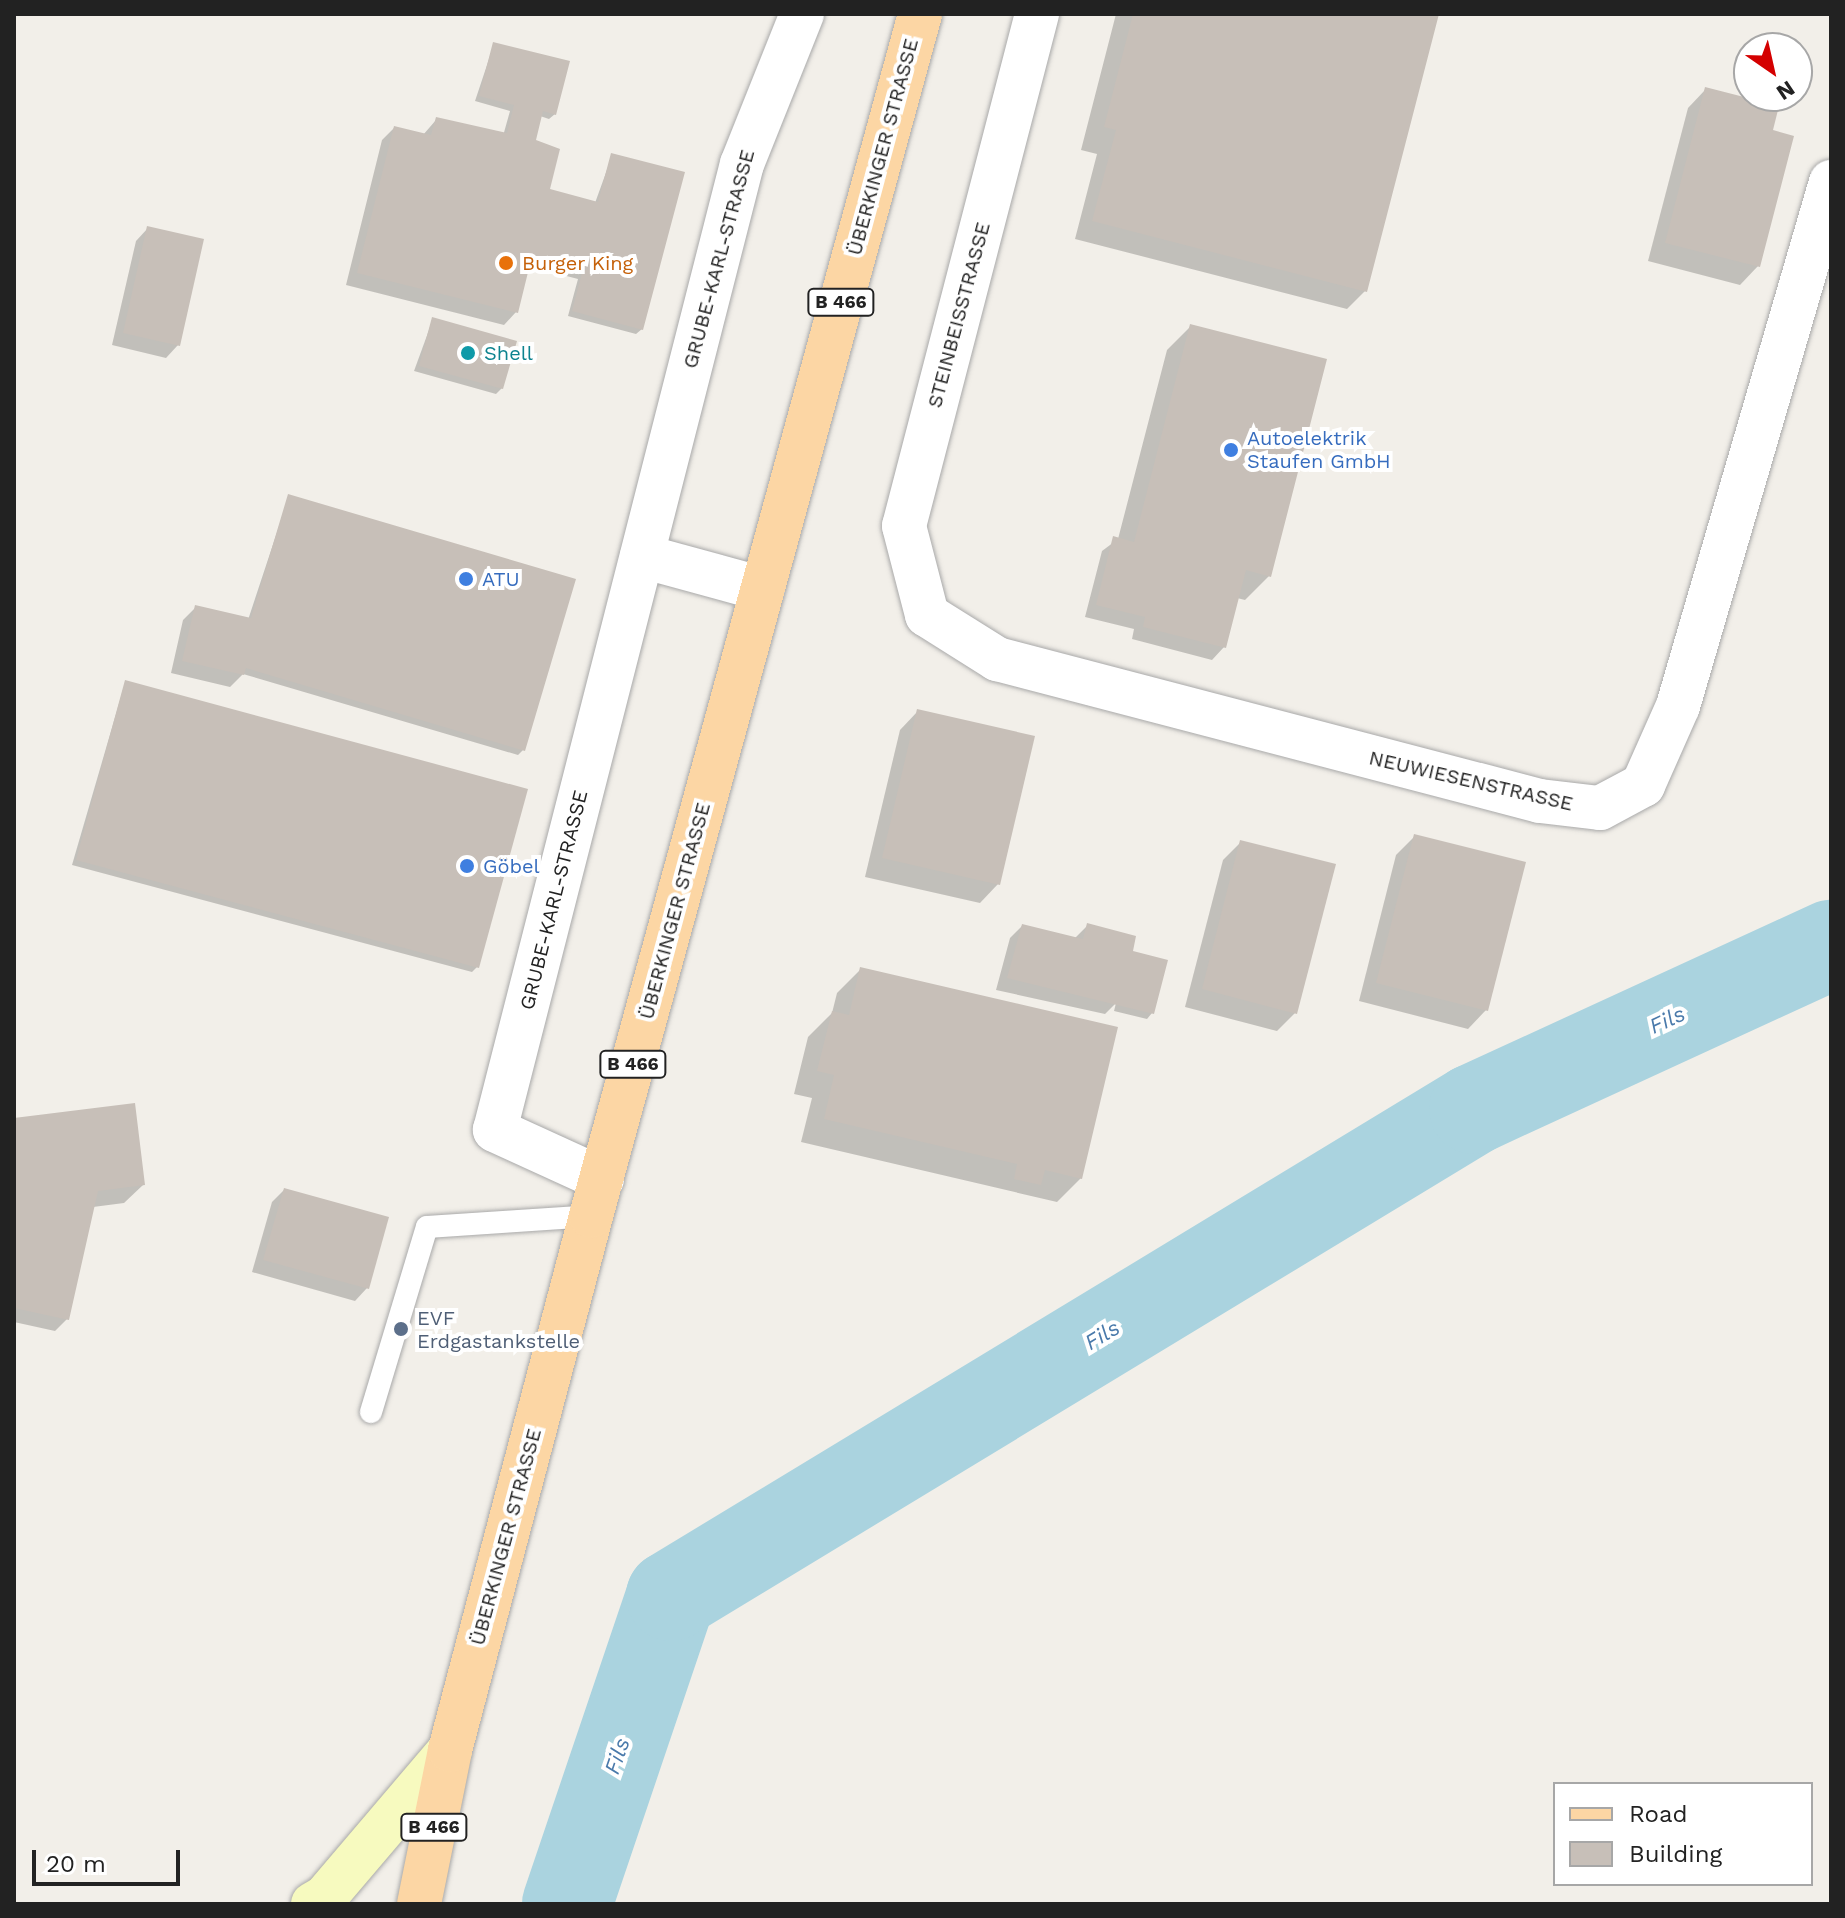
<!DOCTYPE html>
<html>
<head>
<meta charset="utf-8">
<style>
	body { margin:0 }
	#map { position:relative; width:1845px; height:1918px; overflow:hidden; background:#f2efe9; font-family:"Work Sans",sans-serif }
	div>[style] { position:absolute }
	.shadow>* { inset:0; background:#0003 }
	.river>* { height:90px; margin:-45px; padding:0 45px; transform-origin:45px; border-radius:45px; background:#aad3df }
	.building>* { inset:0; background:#c7bfb8 }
	.roads { filter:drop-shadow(0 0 2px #a9a9a9) drop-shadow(0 0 2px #a9a9a9) }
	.lane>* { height:22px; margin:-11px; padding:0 11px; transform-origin:11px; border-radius:11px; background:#fff }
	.street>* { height:44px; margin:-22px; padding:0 22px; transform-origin:22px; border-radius:22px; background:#fff }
	.secondary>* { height:44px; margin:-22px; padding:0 22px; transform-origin:22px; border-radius:22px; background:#f7fabf }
	.primary>* { height:44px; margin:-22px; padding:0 22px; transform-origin:22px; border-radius:22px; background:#fcd6a4 }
	.dots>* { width:22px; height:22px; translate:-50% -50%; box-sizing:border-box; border:4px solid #fff; border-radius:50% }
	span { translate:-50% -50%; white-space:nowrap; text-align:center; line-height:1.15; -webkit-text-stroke:8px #fff; paint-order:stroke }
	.shield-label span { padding:2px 6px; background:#fff; border:2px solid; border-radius:6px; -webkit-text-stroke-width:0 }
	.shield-label { font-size:18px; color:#222; font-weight:700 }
	.street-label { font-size:20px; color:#222 }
	.food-label { font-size:20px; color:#c56008 }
	.left { translate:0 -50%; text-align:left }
	.culture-label { font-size:20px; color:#0d838f }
	.shop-label { font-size:20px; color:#366cbe }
	.service-label { font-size:20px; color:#4e5e75 }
	.water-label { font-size:22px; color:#4a7aab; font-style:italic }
	.frame { position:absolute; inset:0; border:16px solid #222; pointer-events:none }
	.legend { position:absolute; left:1553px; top:1782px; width:260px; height:104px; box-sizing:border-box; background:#fff; border:2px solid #a7a7a7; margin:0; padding:10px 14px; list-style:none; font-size:24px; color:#222 }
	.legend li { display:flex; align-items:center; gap:16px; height:40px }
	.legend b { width:40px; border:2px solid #a7a7a7 }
	.north { position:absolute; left:1733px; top:32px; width:80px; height:80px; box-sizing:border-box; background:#fff; border:2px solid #a7a7a7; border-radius:50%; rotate:146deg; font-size:22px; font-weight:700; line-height:32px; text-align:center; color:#222 }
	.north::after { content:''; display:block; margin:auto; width:28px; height:36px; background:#d40000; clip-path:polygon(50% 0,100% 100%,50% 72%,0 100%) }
	.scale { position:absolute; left:32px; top:1850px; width:148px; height:36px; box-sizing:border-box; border:4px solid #222; border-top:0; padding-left:10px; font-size:24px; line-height:28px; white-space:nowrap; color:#222; -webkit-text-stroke:6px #fff; paint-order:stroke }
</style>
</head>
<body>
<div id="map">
	<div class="shadow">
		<div style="clip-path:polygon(1116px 14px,1437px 14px,1365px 291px,1347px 309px,1075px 239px,1097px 154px,1081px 150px)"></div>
		<div style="clip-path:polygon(494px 44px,555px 114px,549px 119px,540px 116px,534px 139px,542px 213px,595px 203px,612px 156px,642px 329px,636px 334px,568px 316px,578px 279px,528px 266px,516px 312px,504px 325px,346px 285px,382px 140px,394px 128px,423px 135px,436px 120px,503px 136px,510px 111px,475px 101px)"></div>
		<div style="clip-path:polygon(1706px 89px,1770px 132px,1758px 266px,1740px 285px,1648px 261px,1688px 108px)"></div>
		<div style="clip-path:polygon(148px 228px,178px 345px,166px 358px,112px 345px,136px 241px)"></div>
		<div style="clip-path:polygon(433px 319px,502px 388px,496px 394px,414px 371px)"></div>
		<div style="clip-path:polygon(1191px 326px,1269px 576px,1245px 600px,1237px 598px,1224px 647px,1212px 660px,1132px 639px,1134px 629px,1085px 617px,1102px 551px,1118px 539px,1167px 350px)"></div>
		<div style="clip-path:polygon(289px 496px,523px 750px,518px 755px,243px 674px,230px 687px,171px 673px,183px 620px,196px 607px,248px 620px)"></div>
		<div style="clip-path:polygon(125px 683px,477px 967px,472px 972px,72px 865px)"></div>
		<div style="clip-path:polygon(918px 711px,998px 884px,980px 903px,865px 877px,900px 730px)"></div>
		<div style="clip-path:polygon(1415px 836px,1486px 1010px,1468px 1029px,1359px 1001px,1396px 855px)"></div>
		<div style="clip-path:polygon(1241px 842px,1295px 1013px,1277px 1031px,1185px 1007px,1223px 860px)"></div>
		<div style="clip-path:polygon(1022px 926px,1074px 939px,1087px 926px,1129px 958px,1152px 1013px,1147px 1019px,1114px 1011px,1116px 1003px,1105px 1014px,996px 990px,1010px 938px)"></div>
		<div style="clip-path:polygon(861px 969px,1081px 1178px,1057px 1202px,801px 1142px,812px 1098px,794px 1094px,808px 1037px,832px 1013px,837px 993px)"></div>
		<div style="clip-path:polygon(14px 1120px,143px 1185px,124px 1203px,93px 1207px,67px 1319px,55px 1331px,14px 1322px)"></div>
		<div style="clip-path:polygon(284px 1190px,367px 1288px,355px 1301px,252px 1272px,272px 1202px)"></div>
	</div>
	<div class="river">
		<div style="left:567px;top:1904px;width:325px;rotate:-71.3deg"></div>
		<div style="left:671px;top:1596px;width:939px;rotate:-31.24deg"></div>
		<div style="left:1474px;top:1109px;width:393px;rotate:-24.7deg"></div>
	</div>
	<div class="building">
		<div style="clip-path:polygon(1133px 14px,1439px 14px,1367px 292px,1092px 221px,1116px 130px,1104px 127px)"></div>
		<div style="clip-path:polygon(493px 42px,570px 61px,556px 115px,543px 111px,536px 140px,560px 149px,550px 189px,598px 202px,611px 153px,685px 172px,643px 330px,572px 311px,582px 273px,531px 260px,518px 313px,357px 273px,394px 126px,431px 135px,436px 117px,507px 133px,514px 105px,479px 96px)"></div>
		<div style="clip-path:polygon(1705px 87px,1779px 106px,1773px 130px,1794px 136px,1760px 267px,1665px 243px)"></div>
		<div style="clip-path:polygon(147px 226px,204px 239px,180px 346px,123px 333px)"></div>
		<div style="clip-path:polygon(432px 317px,517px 341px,503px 389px,419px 366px)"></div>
		<div style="clip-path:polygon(1190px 324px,1327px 359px,1271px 577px,1246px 570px,1226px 648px,1143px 627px,1145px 617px,1096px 605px,1113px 536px,1134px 542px)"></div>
		<div style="clip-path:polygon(288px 494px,576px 579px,525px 751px,246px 668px,244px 675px,182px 661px,195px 605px,251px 618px)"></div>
		<div style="clip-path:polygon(125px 680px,528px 789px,479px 968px,76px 860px)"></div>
		<div style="clip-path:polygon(917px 709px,1035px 736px,1000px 885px,882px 858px)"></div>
		<div style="clip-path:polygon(1414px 834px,1526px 862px,1488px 1011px,1376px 983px)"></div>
		<div style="clip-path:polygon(1240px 840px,1336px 864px,1297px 1014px,1202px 989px)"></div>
		<div style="clip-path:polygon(1087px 923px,1136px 936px,1133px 951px,1168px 960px,1154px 1014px,1007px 978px,1022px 924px,1083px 939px)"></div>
		<div style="clip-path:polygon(860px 967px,1118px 1027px,1082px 1179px,1045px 1170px,1041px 1185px,1014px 1179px,1017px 1164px,824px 1119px,834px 1075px,817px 1071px,832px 1011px,849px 1015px)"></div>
		<div style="clip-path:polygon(135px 1103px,145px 1185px,98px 1191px,69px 1320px,14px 1308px,14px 1118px)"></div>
		<div style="clip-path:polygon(284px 1188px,389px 1217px,369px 1289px,263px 1260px)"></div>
	</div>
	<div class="roads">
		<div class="lane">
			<div style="left:371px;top:1412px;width:193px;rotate:-73.2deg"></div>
			<div style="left:427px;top:1227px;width:164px;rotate:-3.8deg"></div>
		</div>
		<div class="street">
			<div style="left:1037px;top:14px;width:529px;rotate:104.56deg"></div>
			<div style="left:904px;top:526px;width:92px;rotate:75.5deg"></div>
			<div style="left:927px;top:615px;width:83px;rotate:32.2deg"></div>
			<div style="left:997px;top:659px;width:561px;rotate:14.66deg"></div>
			<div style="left:1540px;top:801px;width:60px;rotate:6.7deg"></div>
			<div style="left:1600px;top:808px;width:49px;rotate:-28.1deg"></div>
			<div style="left:1643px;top:785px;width:86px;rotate:-66.1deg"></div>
			<div style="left:1678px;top:706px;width:546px;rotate:-73.72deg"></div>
			<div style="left:642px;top:556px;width:125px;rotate:15.3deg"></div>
			<div style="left:602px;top:1179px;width:118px;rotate:-155.4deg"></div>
			<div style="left:495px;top:1130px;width:997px;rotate:-75.66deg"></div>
			<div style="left:742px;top:164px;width:162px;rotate:-68.2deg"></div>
		</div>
		<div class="secondary">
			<div style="left:313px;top:1904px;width:14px;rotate:-30deg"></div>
			<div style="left:325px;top:1897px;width:193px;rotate:-49.6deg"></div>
		</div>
		<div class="primary">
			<div style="left:419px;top:1904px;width:157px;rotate:-78.6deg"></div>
			<div style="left:450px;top:1750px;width:552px;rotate:-75.21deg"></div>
			<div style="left:591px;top:1216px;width:1246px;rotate:-74.69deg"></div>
		</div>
	</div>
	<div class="dots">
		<div style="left:506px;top:263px;background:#e8710a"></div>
		<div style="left:468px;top:353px;background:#0f9aa8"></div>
		<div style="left:1231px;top:450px;background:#3f7fe0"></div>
		<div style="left:466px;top:579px;background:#3f7fe0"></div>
		<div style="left:467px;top:866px;background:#3f7fe0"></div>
		<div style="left:401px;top:1329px;background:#5c6f8a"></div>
	</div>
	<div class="shield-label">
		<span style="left:841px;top:302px">B 466</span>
		<span style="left:633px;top:1064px">B 466</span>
		<span style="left:434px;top:1827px">B 466</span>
	</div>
	<div class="street-label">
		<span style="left:883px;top:147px;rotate:-75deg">ÜBERKINGER STRASSE</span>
		<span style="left:719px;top:259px;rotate:-75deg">GRUBE-KARL-STRASSE</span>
		<span style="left:959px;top:315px;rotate:-75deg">STEINBEISSTRASSE</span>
		<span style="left:1471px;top:781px;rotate:13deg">NEUWIESENSTRASSE</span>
		<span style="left:554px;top:900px;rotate:-76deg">GRUBE-KARL-STRASSE</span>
		<span style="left:675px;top:911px;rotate:-75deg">ÜBERKINGER STRASSE</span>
		<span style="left:506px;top:1537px;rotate:-75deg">ÜBERKINGER STRASSE</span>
	</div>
	<div class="food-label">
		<span class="left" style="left:522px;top:263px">Burger King</span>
	</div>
	<div class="culture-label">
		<span class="left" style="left:484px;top:353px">Shell</span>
	</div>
	<div class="shop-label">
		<span class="left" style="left:1247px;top:450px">Autoelektrik<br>Staufen GmbH</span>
		<span class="left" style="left:482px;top:579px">ATU</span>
		<span class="left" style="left:483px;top:866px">Göbel</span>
	</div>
	<div class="service-label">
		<span class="left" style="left:417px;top:1330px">EVF<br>Erdgastankstelle</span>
	</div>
	<div class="water-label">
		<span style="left:1667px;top:1020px;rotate:-25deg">Fils</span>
		<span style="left:1102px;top:1335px;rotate:-31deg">Fils</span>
		<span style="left:617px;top:1756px;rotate:-71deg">Fils</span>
	</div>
	<div class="frame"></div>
	<ul class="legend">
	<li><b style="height:10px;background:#fcd6a4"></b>Road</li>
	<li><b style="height:22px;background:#c7bfb8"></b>Building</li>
	</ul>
	<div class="north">N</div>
	<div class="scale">20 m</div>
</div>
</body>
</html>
